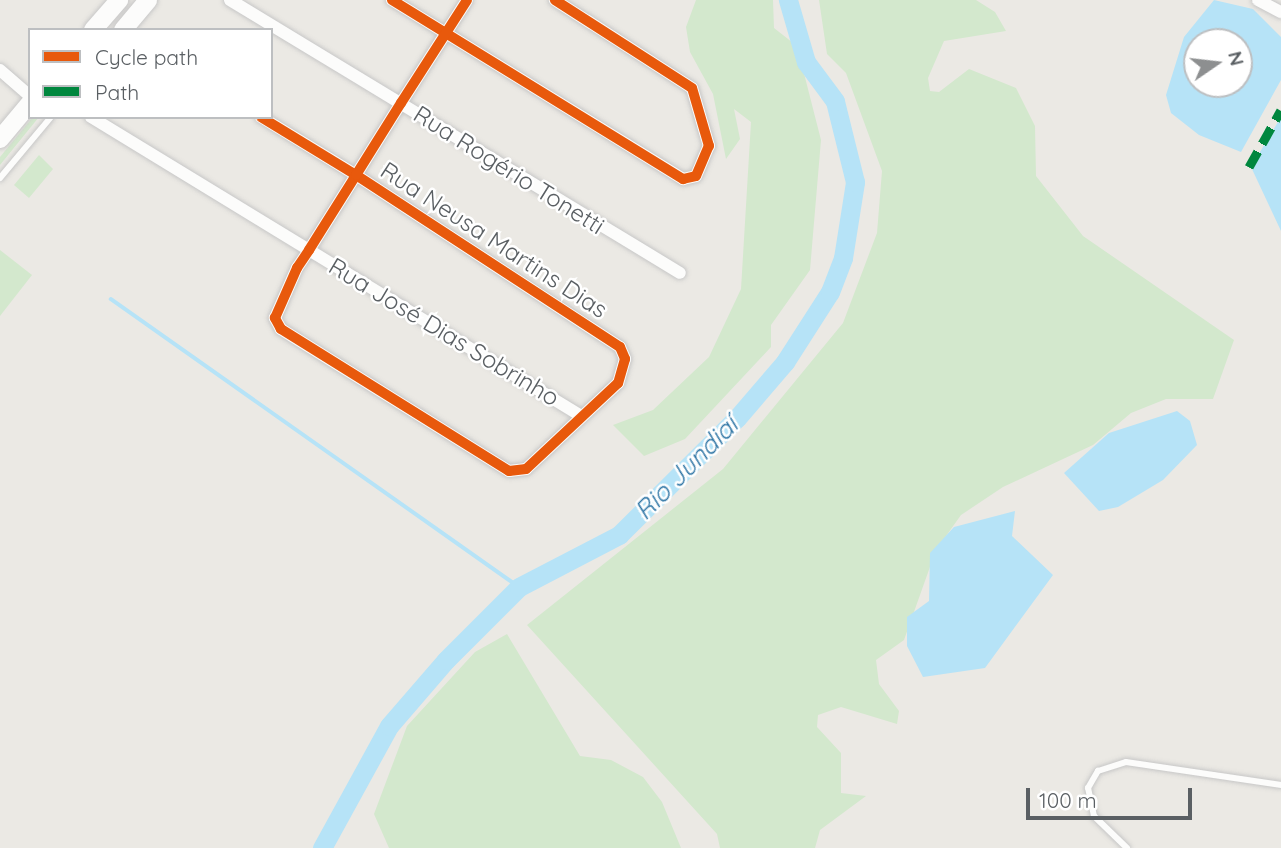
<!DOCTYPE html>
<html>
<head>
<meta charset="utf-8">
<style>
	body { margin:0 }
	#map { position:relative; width:1281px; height:848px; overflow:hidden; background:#ebe9e4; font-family:Quicksand,sans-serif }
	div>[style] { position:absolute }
	.green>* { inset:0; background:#d3e8cd }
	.water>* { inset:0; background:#b6e3f7 }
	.stream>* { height:3.5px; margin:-1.75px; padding:0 1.75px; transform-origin:1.75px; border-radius:1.75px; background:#b6e3f7 }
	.river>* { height:19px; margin:-9.5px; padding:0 9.5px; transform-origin:9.5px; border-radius:9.5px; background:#b6e3f7 }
	.roads { filter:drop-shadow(0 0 2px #c7c7c7) drop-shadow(0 0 2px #c7c7c7) }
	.lane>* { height:6px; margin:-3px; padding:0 3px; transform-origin:3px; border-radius:3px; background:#fcfcfb }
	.street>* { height:12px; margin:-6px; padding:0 6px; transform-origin:6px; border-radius:6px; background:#fcfcfb }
	.secondary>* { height:18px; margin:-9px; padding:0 9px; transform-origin:9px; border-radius:9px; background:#fcfcfb }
	.quiet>* { height:9px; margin-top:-4.5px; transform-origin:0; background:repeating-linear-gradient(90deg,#00873e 0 18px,transparent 0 27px) }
	.cycleway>* { height:10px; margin:-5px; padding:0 5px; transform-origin:5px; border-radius:5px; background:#e8590c }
	span { translate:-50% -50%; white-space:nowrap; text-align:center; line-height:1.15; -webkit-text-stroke:5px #fff; paint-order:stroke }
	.street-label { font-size:24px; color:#5a5f63 }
	.water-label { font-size:26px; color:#3177a6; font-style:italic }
	.legend { position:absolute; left:28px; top:28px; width:245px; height:91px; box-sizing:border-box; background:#fff; border:2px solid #bdbfc1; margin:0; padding:9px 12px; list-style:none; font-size:21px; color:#5a5f63 }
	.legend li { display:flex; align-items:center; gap:14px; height:35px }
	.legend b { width:35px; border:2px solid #bdbfc1 }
	.north { position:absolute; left:1183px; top:28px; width:70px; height:70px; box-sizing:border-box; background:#fff; border:2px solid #bdbfc1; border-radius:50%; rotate:76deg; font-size:19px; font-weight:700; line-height:28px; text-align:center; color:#5a5f63 }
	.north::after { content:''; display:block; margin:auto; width:24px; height:32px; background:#8d8f90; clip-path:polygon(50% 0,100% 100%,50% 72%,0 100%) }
	.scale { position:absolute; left:1026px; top:788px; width:166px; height:32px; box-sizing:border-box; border:4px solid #5a5f63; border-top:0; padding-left:9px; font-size:21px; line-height:24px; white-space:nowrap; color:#5a5f63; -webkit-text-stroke:5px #fff; paint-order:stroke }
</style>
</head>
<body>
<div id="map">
	<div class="green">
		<div style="clip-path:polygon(696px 0,773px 0,774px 28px,797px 46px,821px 140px,810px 270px,771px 325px,771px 347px,685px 439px,644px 456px,613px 425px,653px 410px,709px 357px,741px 289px,751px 122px,734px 109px,740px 139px,726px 159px,713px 94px,690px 52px,686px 27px)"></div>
		<div style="clip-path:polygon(819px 0,976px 0,995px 12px,1006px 31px,944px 41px,928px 78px,930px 91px,939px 92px,969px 69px,1016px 88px,1035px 126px,1036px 176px,1083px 236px,1234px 340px,1213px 399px,1166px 399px,1131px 413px,1093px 445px,1003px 487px,961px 515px,936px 550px,904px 640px,876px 660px,879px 684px,899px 711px,897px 724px,841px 707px,818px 715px,817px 727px,841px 753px,841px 793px,866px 796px,820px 830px,815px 848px,720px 848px,717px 834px,527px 625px,723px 469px,843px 323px,877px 233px,882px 171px,846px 73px,827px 54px)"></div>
		<div style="clip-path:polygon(33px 117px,39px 117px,0 165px,0 157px)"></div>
		<div style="clip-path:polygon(39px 155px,53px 169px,29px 198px,14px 185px)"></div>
		<div style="clip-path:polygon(0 250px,32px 275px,0 316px)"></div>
		<div style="clip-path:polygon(507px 634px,580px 756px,611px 760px,643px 777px,662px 802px,681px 848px,389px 848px,374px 814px,407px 726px,475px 652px)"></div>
	</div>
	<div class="water">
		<div style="clip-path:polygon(evenodd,1214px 0,1253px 9px,1281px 37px,1281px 80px,1241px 152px,1199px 135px,1171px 113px,1166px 95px,1184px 37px,1214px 0,1239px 42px,1239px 84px,1197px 84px,1197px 42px,1239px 42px)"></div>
		<div style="clip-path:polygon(1281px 117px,1281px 231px,1251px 167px)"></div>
		<div style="clip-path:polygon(1177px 411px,1190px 421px,1197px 445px,1163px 480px,1118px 507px,1099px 511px,1064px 473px,1109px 433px)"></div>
		<div style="clip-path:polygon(1015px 511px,1012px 536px,1053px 575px,985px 668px,923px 677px,907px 646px,907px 617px,929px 601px,930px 553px,954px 527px)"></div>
	</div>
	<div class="stream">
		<div style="left:111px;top:299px;width:499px;rotate:35.2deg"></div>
	</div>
	<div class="river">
		<div style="left:322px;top:848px;width:139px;rotate:-61.2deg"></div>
		<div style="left:389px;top:726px;width:87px;rotate:-49.2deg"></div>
		<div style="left:446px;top:660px;width:103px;rotate:-45deg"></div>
		<div style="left:519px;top:587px;width:113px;rotate:-27.5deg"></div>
		<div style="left:619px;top:535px;width:166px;rotate:-44.8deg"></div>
		<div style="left:737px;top:418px;width:74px;rotate:-49.4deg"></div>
		<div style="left:785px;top:362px;width:83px;rotate:-57.3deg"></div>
		<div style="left:830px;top:292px;width:36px;rotate:-69deg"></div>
		<div style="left:843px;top:258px;width:77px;rotate:-81deg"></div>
		<div style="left:855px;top:182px;width:83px;rotate:-103.9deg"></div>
		<div style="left:835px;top:101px;width:49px;rotate:-126.6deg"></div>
		<div style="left:806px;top:62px;width:65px;rotate:-106.2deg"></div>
	</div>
	<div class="roads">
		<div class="lane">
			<div style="left:0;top:178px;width:80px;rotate:-50.1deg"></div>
			<div style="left:1127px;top:848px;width:46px;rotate:-135.9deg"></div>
			<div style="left:1094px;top:816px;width:29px;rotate:-102deg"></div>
			<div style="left:1088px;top:788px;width:20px;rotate:-60deg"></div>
			<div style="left:1098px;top:771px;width:29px;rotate:-18deg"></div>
			<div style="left:1126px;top:762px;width:157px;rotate:8.4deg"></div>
		</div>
		<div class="street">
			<div style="left:230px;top:0;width:526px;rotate:31.24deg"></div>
			<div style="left:392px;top:0;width:342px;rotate:31.6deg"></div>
			<div style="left:683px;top:179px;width:13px;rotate:-13deg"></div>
			<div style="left:696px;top:176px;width:33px;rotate:-67deg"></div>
			<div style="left:709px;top:146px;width:60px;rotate:-106.3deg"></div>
			<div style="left:692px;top:88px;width:163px;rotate:-147.3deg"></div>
			<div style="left:1258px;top:0;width:26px;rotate:28deg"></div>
			<div style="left:0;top:70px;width:40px;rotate:41deg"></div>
			<div style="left:91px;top:117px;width:574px;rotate:31.39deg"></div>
			<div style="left:261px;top:117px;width:111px;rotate:31.4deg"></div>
			<div style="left:356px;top:175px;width:315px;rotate:33.1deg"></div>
			<div style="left:620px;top:347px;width:13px;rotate:67deg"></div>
			<div style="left:625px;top:359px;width:25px;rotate:106deg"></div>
			<div style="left:618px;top:383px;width:126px;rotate:136.9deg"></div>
			<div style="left:526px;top:469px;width:17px;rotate:173deg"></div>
			<div style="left:509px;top:471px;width:269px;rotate:-148.1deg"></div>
			<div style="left:281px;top:329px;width:13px;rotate:-119deg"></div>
			<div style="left:275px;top:318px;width:55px;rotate:-66.3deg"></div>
			<div style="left:297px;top:268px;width:22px;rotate:-56deg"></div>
			<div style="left:309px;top:250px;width:89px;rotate:-57.9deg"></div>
			<div style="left:356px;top:175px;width:85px;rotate:-58deg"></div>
			<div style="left:401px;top:103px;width:122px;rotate:-57.3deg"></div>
		</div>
		<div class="secondary">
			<div style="left:93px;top:30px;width:40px;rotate:-49deg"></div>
			<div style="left:123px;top:30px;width:39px;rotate:-50deg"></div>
			<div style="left:0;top:139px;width:47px;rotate:-50.2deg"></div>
		</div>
	</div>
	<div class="quiet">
		<div style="left:1249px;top:167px;width:65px;rotate:-60.7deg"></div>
	</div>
	<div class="cycleway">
		<div style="left:392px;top:0;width:342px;rotate:31.6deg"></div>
		<div style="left:683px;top:179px;width:13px;rotate:-13deg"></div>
		<div style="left:696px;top:176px;width:33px;rotate:-67deg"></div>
		<div style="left:709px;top:146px;width:60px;rotate:-106.3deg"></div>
		<div style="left:692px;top:88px;width:163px;rotate:-147.3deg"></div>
		<div style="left:261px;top:117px;width:111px;rotate:31.4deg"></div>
		<div style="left:356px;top:175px;width:315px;rotate:33.1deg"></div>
		<div style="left:620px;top:347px;width:13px;rotate:67deg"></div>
		<div style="left:625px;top:359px;width:25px;rotate:106deg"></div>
		<div style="left:618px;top:383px;width:126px;rotate:136.9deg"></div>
		<div style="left:526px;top:469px;width:17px;rotate:173deg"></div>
		<div style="left:509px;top:471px;width:269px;rotate:-148.1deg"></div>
		<div style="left:281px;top:329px;width:13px;rotate:-119deg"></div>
		<div style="left:275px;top:318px;width:55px;rotate:-66.3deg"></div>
		<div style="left:297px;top:268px;width:22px;rotate:-56deg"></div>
		<div style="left:309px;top:250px;width:89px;rotate:-57.9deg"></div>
		<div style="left:356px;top:175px;width:85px;rotate:-58deg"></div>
		<div style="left:401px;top:103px;width:122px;rotate:-57.3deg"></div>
	</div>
	<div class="street-label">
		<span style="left:509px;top:170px;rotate:32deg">Rua Rogério Tonetti</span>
		<span style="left:494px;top:240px;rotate:33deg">Rua Neusa Martins Dias</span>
		<span style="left:444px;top:332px;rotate:31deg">Rua José Dias Sobrinho</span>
	</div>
	<div class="water-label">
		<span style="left:686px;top:468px;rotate:-45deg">Rio Jundiaí</span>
	</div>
	<ul class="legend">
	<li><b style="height:9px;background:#e8590c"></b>Cycle path</li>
	<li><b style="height:9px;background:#00873e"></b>Path</li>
	</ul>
	<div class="north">N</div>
	<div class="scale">100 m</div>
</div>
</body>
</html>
